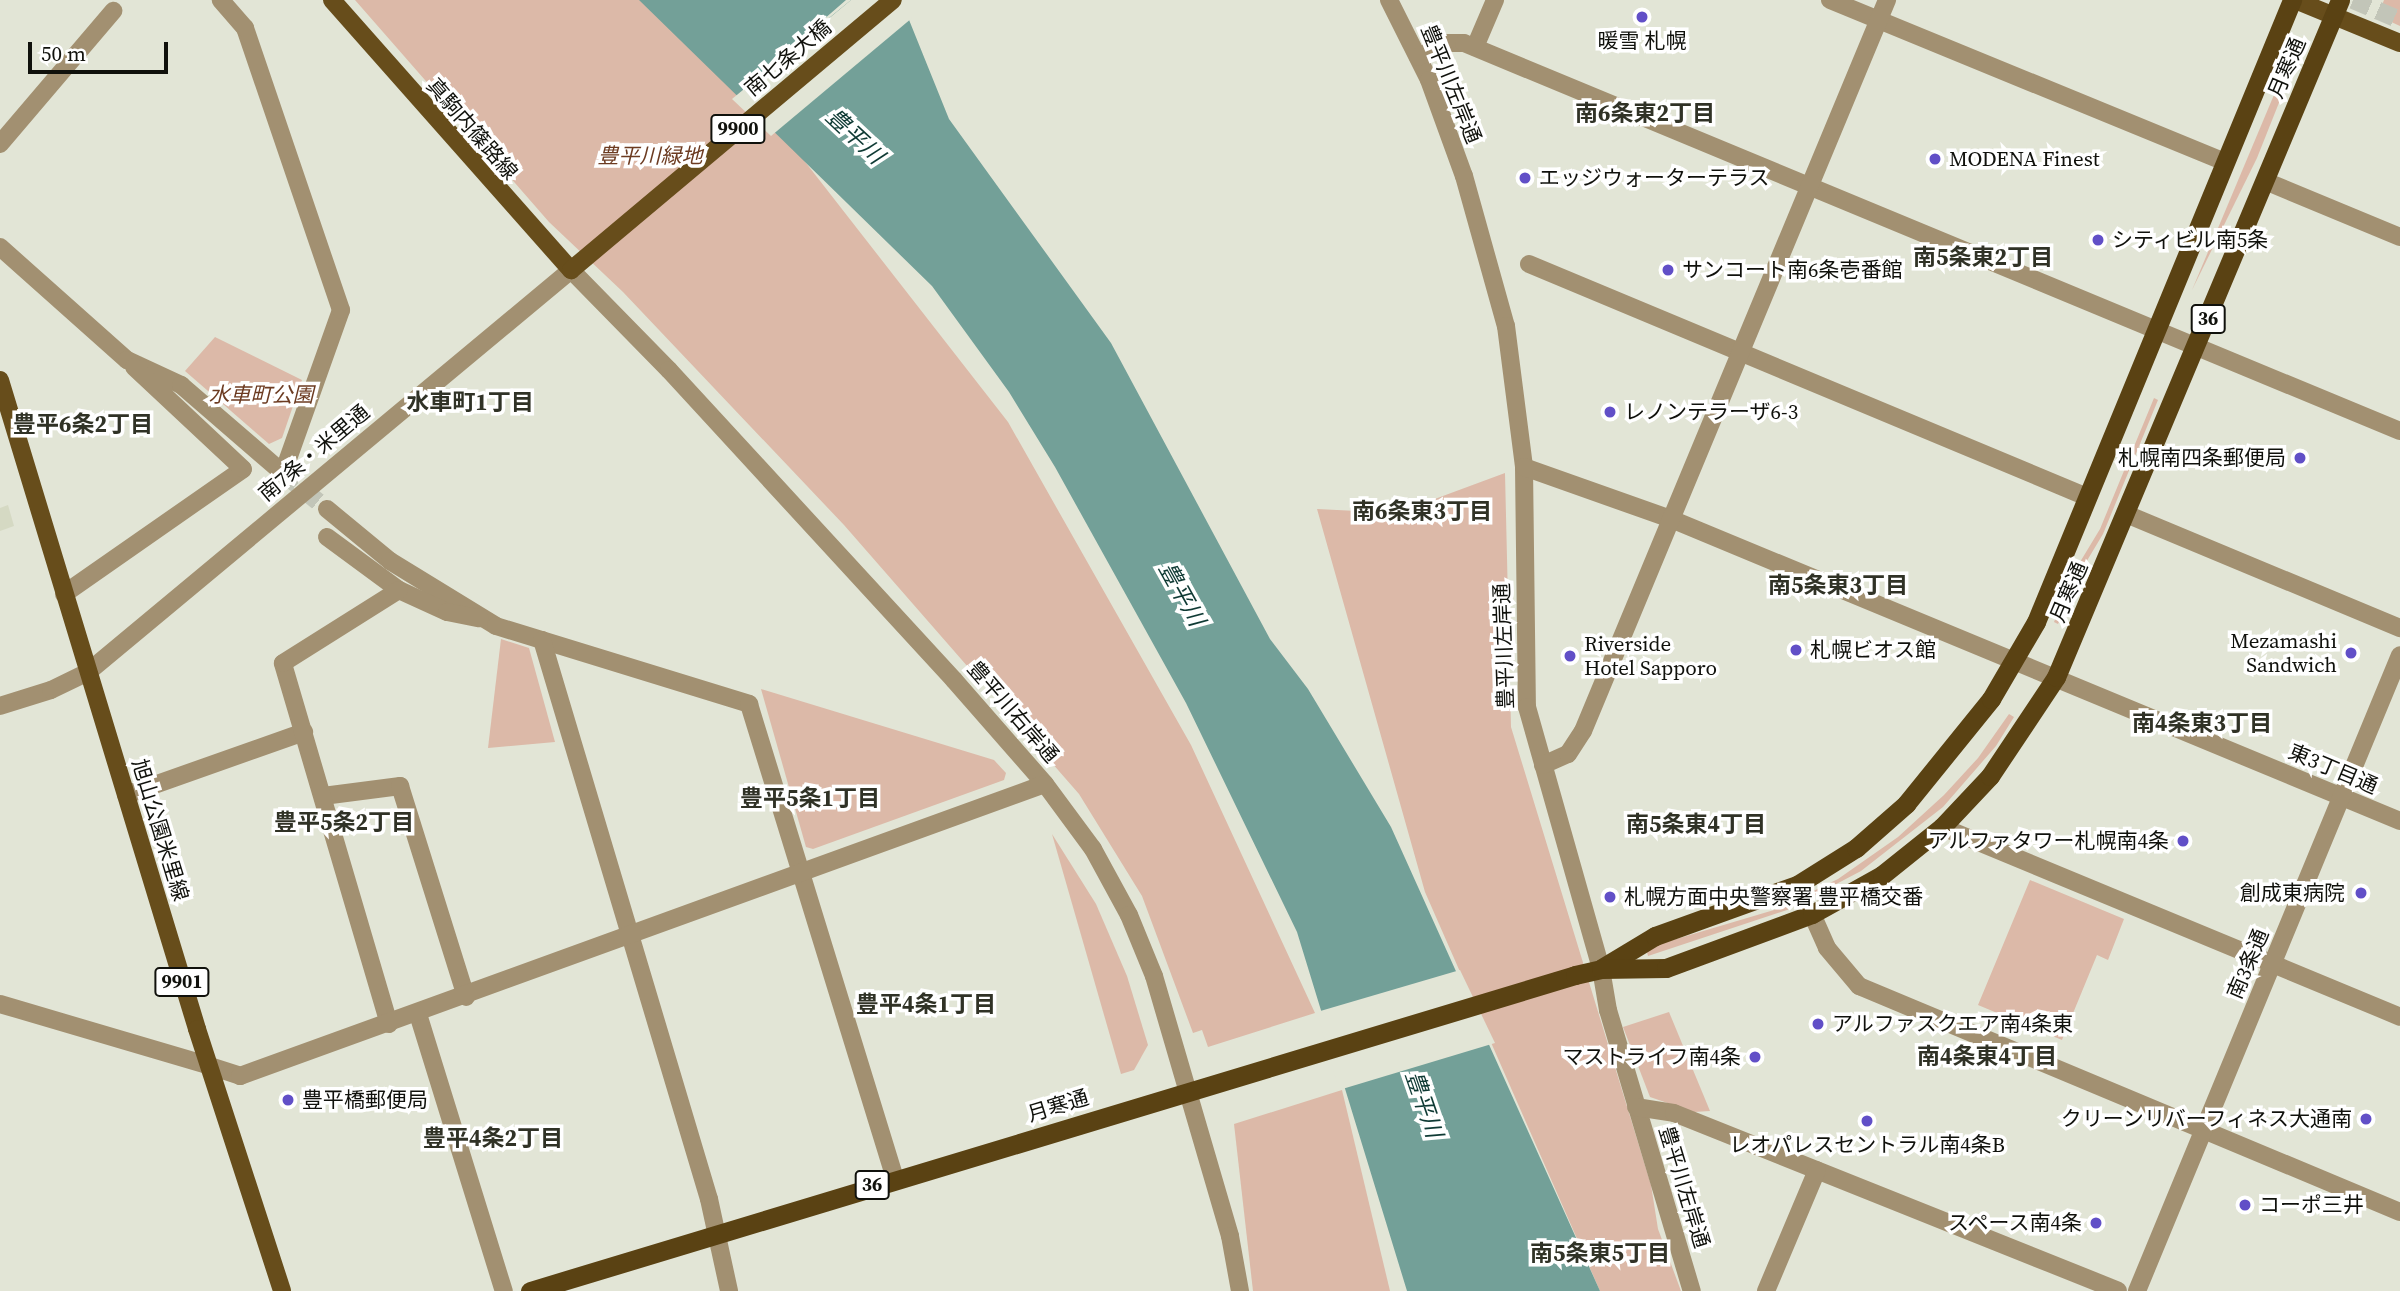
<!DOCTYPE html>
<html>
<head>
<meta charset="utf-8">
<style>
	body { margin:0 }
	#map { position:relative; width:2400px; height:1291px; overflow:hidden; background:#e2e5d6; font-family:"Source Serif 4","Noto Sans JP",serif }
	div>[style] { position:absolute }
	.built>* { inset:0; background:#d5d9c3 }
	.green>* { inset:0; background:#dcb9a8 }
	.water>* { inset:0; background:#73a098 }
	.pier>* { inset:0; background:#e2e5d6 }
	.minor-tunnel>* { height:18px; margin-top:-9px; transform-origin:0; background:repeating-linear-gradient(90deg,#c2c5b8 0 18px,transparent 0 27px) }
	.tertiary-tunnel>* { height:18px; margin-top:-9px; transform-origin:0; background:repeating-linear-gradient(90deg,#c2c5b8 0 18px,transparent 0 27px) }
	.minor>* { height:18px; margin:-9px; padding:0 9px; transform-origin:9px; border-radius:9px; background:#a29071 }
	.tertiary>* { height:18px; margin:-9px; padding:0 9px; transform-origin:9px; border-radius:9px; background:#a29071 }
	.primary>* { height:18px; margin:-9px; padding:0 9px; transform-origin:9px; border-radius:9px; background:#674d1b }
	.trunk>* { height:19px; margin:-9.5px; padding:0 9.5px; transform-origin:9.5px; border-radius:9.5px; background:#5a4213 }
	.dots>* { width:19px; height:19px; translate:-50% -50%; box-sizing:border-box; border:4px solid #fff; border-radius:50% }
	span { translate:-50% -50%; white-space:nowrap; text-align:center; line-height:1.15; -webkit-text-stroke:7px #fff; paint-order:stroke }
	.shield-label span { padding:2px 5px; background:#fff; border:2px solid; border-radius:5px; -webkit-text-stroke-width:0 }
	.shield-label { font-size:19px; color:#10110c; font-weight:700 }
	.poi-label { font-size:21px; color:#10110c }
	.left { translate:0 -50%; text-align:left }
	.right { translate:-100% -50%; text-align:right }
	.street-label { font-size:21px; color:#10110c }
	.park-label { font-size:21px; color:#6c3b21; font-style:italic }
	.neighbourhood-label { font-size:23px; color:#303226; font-weight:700 }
	.water-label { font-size:23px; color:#0f3a34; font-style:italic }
	.scale { position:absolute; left:28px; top:42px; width:140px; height:32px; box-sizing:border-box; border:4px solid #10110c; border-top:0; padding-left:9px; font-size:21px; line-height:24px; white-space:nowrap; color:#10110c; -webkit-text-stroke:5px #fff; paint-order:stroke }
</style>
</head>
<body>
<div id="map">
	<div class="built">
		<div style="clip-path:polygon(8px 505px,14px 526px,0 531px,0 508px)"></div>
	</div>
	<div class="green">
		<div style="clip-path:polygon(355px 0,654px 0,746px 86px,1008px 422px,1191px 745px,1315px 1013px,1208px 1047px,1202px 1030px,1193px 1033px,1142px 896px,1079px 794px,844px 525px,623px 292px,549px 222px)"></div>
		<div style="clip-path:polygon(2384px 0,2400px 0,2400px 26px,2378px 16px)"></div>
		<div style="clip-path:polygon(2292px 52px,2298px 55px,2257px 158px,2192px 290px)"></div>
		<div style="clip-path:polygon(215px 337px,302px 380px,282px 438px,269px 444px,185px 371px)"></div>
		<div style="clip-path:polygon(2154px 398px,2158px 400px,2103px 534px,2082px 569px,2058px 624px,2054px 622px,2077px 567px,2100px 529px)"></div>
		<div style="clip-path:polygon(1505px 473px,1511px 727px,1651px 1185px,1658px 1229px,1681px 1291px,1600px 1291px,1425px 892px,1317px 509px,1397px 513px)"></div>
		<div style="clip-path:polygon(501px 639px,529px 648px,555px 742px,488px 748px)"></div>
		<div style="clip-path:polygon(761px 689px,994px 760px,1006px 773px,1004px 780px,813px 849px,806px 847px)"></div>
		<div style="clip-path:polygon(2009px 714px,2014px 717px,1996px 746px,1943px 807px,1861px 871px,1787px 910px,1648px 956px,1646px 948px,1774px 910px,1838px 879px,1898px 837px,1944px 795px,1978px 758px)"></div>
		<div style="clip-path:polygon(1052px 834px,1096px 904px,1127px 976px,1148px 1045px,1134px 1070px,1121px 1074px)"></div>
		<div style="clip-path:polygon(2030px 880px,2124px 919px,2108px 960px,2097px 955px,2062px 1040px,1978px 1005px)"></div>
		<div style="clip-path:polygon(1669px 1012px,1710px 1111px,1694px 1112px,1650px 1097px,1623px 1027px)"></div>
		<div style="clip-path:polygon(1342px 1090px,1390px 1291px,1253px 1291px,1234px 1124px)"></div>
	</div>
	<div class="water">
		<div style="clip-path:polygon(639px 0,846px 0,769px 67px,851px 0,901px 0,949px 119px,1111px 343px,1270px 639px,1308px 689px,1391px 827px,1600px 1291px,1407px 1291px,1297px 932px,1186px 703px,1055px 467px,1009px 392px,932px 286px)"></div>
	</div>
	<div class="pier">
		<div style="clip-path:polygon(851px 0,905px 0,912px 18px,771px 136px,732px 99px)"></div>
		<div style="clip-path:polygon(1460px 970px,1495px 1043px,1339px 1090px,1317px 1012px)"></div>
	</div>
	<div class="minor-tunnel">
		<div style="left:283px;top:473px;width:57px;rotate:39.3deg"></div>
	</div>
	<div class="tertiary-tunnel">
		<div style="left:2353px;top:0;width:51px;rotate:23.1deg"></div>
	</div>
	<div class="minor">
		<div style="left:1830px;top:0;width:427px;rotate:22.3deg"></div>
		<div style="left:0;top:144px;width:175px;rotate:-49.6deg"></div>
		<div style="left:2265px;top:181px;width:146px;rotate:22.5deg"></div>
		<div style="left:0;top:247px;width:170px;rotate:41.7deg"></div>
		<div style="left:127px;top:360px;width:60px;rotate:24.8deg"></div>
		<div style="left:181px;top:385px;width:135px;rotate:40.8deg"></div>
		<div style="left:283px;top:473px;width:173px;rotate:-70.4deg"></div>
		<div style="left:341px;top:310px;width:298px;rotate:-108.8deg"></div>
		<div style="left:245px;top:28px;width:37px;rotate:-131deg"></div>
		<div style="left:1529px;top:264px;width:605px;rotate:22.66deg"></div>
		<div style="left:327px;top:509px;width:82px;rotate:39.5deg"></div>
		<div style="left:390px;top:561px;width:124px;rotate:31.5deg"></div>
		<div style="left:496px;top:626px;width:265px;rotate:17.1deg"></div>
		<div style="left:749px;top:704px;width:496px;rotate:72.9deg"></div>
		<div style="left:2126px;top:514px;width:297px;rotate:22.6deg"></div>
		<div style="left:327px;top:537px;width:89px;rotate:36.4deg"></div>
		<div style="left:399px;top:590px;width:53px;rotate:24.6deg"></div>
		<div style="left:447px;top:612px;width:33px;rotate:11deg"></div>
		<div style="left:64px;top:594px;width:218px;rotate:-34.9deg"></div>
		<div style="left:243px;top:469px;width:149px;rotate:-136.9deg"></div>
		<div style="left:542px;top:640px;width:583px;rotate:73.37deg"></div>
		<div style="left:709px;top:1199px;width:94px;rotate:77.7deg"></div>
		<div style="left:0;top:706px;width:53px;rotate:-17.4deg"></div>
		<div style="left:51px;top:690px;width:41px;rotate:-25.9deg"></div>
		<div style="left:126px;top:795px;width:189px;rotate:-19.5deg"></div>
		<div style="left:323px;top:796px;width:78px;rotate:-7.4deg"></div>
		<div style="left:400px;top:786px;width:221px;rotate:72.6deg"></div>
		<div style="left:1942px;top:827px;width:496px;rotate:22.5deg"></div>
		<div style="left:1601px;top:969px;width:42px;rotate:80.3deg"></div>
		<div style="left:1608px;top:1010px;width:293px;rotate:73.4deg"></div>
		<div style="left:0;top:1004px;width:219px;rotate:16.4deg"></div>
		<div style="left:418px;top:1014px;width:290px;rotate:72.8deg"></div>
		<div style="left:389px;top:1024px;width:376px;rotate:-106.4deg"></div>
		<div style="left:283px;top:663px;width:137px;rotate:-32.2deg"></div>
		<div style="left:1636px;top:1107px;width:38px;rotate:9deg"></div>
		<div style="left:1674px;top:1113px;width:478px;rotate:21.8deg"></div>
		<div style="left:1766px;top:1291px;width:131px;rotate:-67.1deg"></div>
	</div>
	<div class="tertiary">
		<div style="left:1389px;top:0;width:89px;rotate:63.4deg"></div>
		<div style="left:1429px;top:80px;width:102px;rotate:70deg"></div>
		<div style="left:1464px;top:176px;width:156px;rotate:74.4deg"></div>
		<div style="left:1506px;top:326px;width:142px;rotate:82.7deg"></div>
		<div style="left:1524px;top:467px;width:240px;rotate:89.3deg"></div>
		<div style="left:1527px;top:707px;width:272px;rotate:74.2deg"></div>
		<div style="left:1475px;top:47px;width:51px;rotate:-66.9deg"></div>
		<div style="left:1418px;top:57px;width:31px;rotate:-27deg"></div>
		<div style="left:1446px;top:43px;width:18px"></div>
		<div style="left:1464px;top:43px;width:1013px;rotate:22.52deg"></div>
		<div style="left:1524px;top:467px;width:156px;rotate:19.5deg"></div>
		<div style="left:1671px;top:519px;width:789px;rotate:22.5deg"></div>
		<div style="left:88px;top:672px;width:628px;rotate:-39.77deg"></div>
		<div style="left:571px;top:270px;width:140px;rotate:45.6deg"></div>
		<div style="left:669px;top:370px;width:421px;rotate:47.4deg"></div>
		<div style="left:954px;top:680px;width:138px;rotate:48.8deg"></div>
		<div style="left:1045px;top:784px;width:81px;rotate:53.6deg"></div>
		<div style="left:1093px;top:849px;width:75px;rotate:61.4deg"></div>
		<div style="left:1129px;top:915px;width:66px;rotate:67.7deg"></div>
		<div style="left:1154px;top:976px;width:271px;rotate:73.7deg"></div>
		<div style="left:1230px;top:1236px;width:56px;rotate:79.7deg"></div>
		<div style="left:1543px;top:765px;width:27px;rotate:-24deg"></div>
		<div style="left:1568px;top:754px;width:27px;rotate:-57deg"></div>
		<div style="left:1583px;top:731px;width:792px;rotate:-67.42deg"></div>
		<div style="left:1812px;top:914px;width:37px;rotate:66deg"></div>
		<div style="left:1827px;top:948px;width:50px;rotate:49.9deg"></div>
		<div style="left:1859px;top:986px;width:586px;rotate:22.67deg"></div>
		<div style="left:210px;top:1066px;width:32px;rotate:18deg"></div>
		<div style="left:240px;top:1076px;width:856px;rotate:-19.94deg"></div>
		<div style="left:2137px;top:1291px;width:688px;rotate:-67.53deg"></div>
	</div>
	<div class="primary">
		<div style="left:332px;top:0;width:361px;rotate:48.5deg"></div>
		<div style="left:571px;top:270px;width:420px;rotate:-40deg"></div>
		<div style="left:2295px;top:0;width:113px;rotate:22.3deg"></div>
		<div style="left:0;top:380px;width:678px;rotate:73.11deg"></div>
		<div style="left:197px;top:1029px;width:275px;rotate:72deg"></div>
	</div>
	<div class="trunk">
		<div style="left:1602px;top:968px;width:62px;rotate:-31.1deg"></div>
		<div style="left:1655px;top:936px;width:151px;rotate:-19.8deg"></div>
		<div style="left:1797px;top:885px;width:70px;rotate:-32.1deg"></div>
		<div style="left:1856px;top:848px;width:67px;rotate:-41.3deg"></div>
		<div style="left:1906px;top:804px;width:135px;rotate:-51deg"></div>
		<div style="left:1991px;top:699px;width:89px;rotate:-59.7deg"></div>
		<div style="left:2036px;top:622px;width:673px;rotate:-67.63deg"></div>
		<div style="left:530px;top:1291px;width:1092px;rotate:-16.82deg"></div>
		<div style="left:1575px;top:975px;width:27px;rotate:-13deg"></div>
		<div style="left:1601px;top:969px;width:65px;rotate:-0.9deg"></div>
		<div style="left:1666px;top:968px;width:156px;rotate:-20.3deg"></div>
		<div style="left:1812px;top:914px;width:80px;rotate:-29.1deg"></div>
		<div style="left:1882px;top:875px;width:77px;rotate:-38.7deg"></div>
		<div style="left:1942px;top:827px;width:70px;rotate:-46.7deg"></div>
		<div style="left:1990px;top:776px;width:119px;rotate:-56.3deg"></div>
		<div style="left:2056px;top:677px;width:734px;rotate:-67.24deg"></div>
	</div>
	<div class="dots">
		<div style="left:1642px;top:17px;background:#614fc7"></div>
		<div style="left:1935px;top:159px;background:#614fc7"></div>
		<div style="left:1525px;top:178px;background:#614fc7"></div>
		<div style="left:2098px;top:240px;background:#614fc7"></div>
		<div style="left:1668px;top:270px;background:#614fc7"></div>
		<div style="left:1610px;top:412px;background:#614fc7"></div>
		<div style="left:2300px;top:458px;background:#614fc7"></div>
		<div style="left:1796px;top:650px;background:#614fc7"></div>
		<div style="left:2351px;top:653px;background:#614fc7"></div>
		<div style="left:1570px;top:656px;background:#614fc7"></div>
		<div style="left:2183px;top:841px;background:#614fc7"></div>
		<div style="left:2361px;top:893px;background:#614fc7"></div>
		<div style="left:1610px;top:897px;background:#614fc7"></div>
		<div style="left:1818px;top:1024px;background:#614fc7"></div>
		<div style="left:1755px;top:1057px;background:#614fc7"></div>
		<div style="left:288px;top:1100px;background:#614fc7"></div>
		<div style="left:2366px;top:1119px;background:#614fc7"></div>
		<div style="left:1867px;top:1121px;background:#614fc7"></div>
		<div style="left:2245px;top:1205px;background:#614fc7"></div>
		<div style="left:2096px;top:1223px;background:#614fc7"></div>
	</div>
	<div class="shield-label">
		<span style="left:738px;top:129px">9900</span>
		<span style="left:2208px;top:319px">36</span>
		<span style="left:182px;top:982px">9901</span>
		<span style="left:872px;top:1185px">36</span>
	</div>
	<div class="poi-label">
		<span style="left:1642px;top:41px">暖雪 札幌</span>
		<span class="left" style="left:1949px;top:159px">MODENA Finest</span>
		<span class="left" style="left:1539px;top:178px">エッジウォーターテラス</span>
		<span class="left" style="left:2112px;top:240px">シティビル南5条</span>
		<span class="left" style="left:1682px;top:270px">サンコート南6条壱番館</span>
		<span class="left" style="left:1624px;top:412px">レノンテラーザ6-3</span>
		<span class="right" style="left:2286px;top:458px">札幌南四条郵便局</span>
		<span class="right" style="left:2337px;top:653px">Mezamashi<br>Sandwich</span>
		<span class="left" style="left:1584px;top:656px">Riverside<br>Hotel Sapporo</span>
		<span class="left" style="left:1810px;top:650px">札幌ビオス館</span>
		<span class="right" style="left:2169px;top:841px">アルファタワー札幌南4条</span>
		<span class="right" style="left:2345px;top:893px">創成東病院</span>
		<span class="left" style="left:1624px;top:897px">札幌方面中央警察署 豊平橋交番</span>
		<span class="left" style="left:1832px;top:1024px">アルファスクエア南4条東</span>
		<span class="right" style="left:1741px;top:1057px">マストライフ南4条</span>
		<span class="left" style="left:302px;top:1100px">豊平橋郵便局</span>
		<span class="right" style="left:2352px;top:1119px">クリーンリバーフィネス大通南</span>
		<span style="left:1867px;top:1145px">レオパレスセントラル南4条B</span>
		<span class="left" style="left:2259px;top:1205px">コーポ三井</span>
		<span class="right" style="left:2082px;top:1223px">スペース南4条</span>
	</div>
	<div class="street-label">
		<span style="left:788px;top:58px;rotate:-40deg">南七条大橋</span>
		<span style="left:2287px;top:68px;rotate:-67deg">月寒通</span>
		<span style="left:1451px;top:84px;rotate:68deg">豊平川左岸通</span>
		<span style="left:472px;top:129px;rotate:49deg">真駒内篠路線</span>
		<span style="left:314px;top:453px;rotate:-40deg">南7条・米里通</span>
		<span style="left:2069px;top:592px;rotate:-67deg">月寒通</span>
		<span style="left:1504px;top:646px;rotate:-92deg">豊平川左岸通</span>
		<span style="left:1013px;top:712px;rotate:49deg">豊平川右岸通</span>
		<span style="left:2333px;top:769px;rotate:23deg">東3丁目通</span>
		<span style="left:160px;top:830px;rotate:73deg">旭山公園米里線</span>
		<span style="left:2248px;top:964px;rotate:-67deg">南3条通</span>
		<span style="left:1058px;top:1106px;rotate:-17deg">月寒通</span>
		<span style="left:1684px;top:1187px;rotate:73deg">豊平川左岸通</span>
	</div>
	<div class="park-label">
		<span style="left:650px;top:156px">豊平川緑地</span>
		<span style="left:261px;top:395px">水車町公園</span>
	</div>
	<div class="neighbourhood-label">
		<span style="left:1645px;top:113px">南6条東2丁目</span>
		<span style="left:1983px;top:257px">南5条東2丁目</span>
		<span style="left:470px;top:402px">水車町1丁目</span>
		<span style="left:83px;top:424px">豊平6条2丁目</span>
		<span style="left:1422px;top:511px">南6条東3丁目</span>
		<span style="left:1838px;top:585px">南5条東3丁目</span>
		<span style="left:2202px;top:723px">南4条東3丁目</span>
		<span style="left:810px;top:798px">豊平5条1丁目</span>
		<span style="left:344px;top:822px">豊平5条2丁目</span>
		<span style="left:1696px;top:824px">南5条東4丁目</span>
		<span style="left:926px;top:1004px">豊平4条1丁目</span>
		<span style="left:1987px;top:1056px">南4条東4丁目</span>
		<span style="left:493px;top:1138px">豊平4条2丁目</span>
		<span style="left:1600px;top:1253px">南5条東5丁目</span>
	</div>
	<div class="water-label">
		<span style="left:855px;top:136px;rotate:43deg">豊平川</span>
		<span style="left:1182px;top:594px;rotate:61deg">豊平川</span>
		<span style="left:1424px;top:1104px;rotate:71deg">豊平川</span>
	</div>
	<div class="scale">50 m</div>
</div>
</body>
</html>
